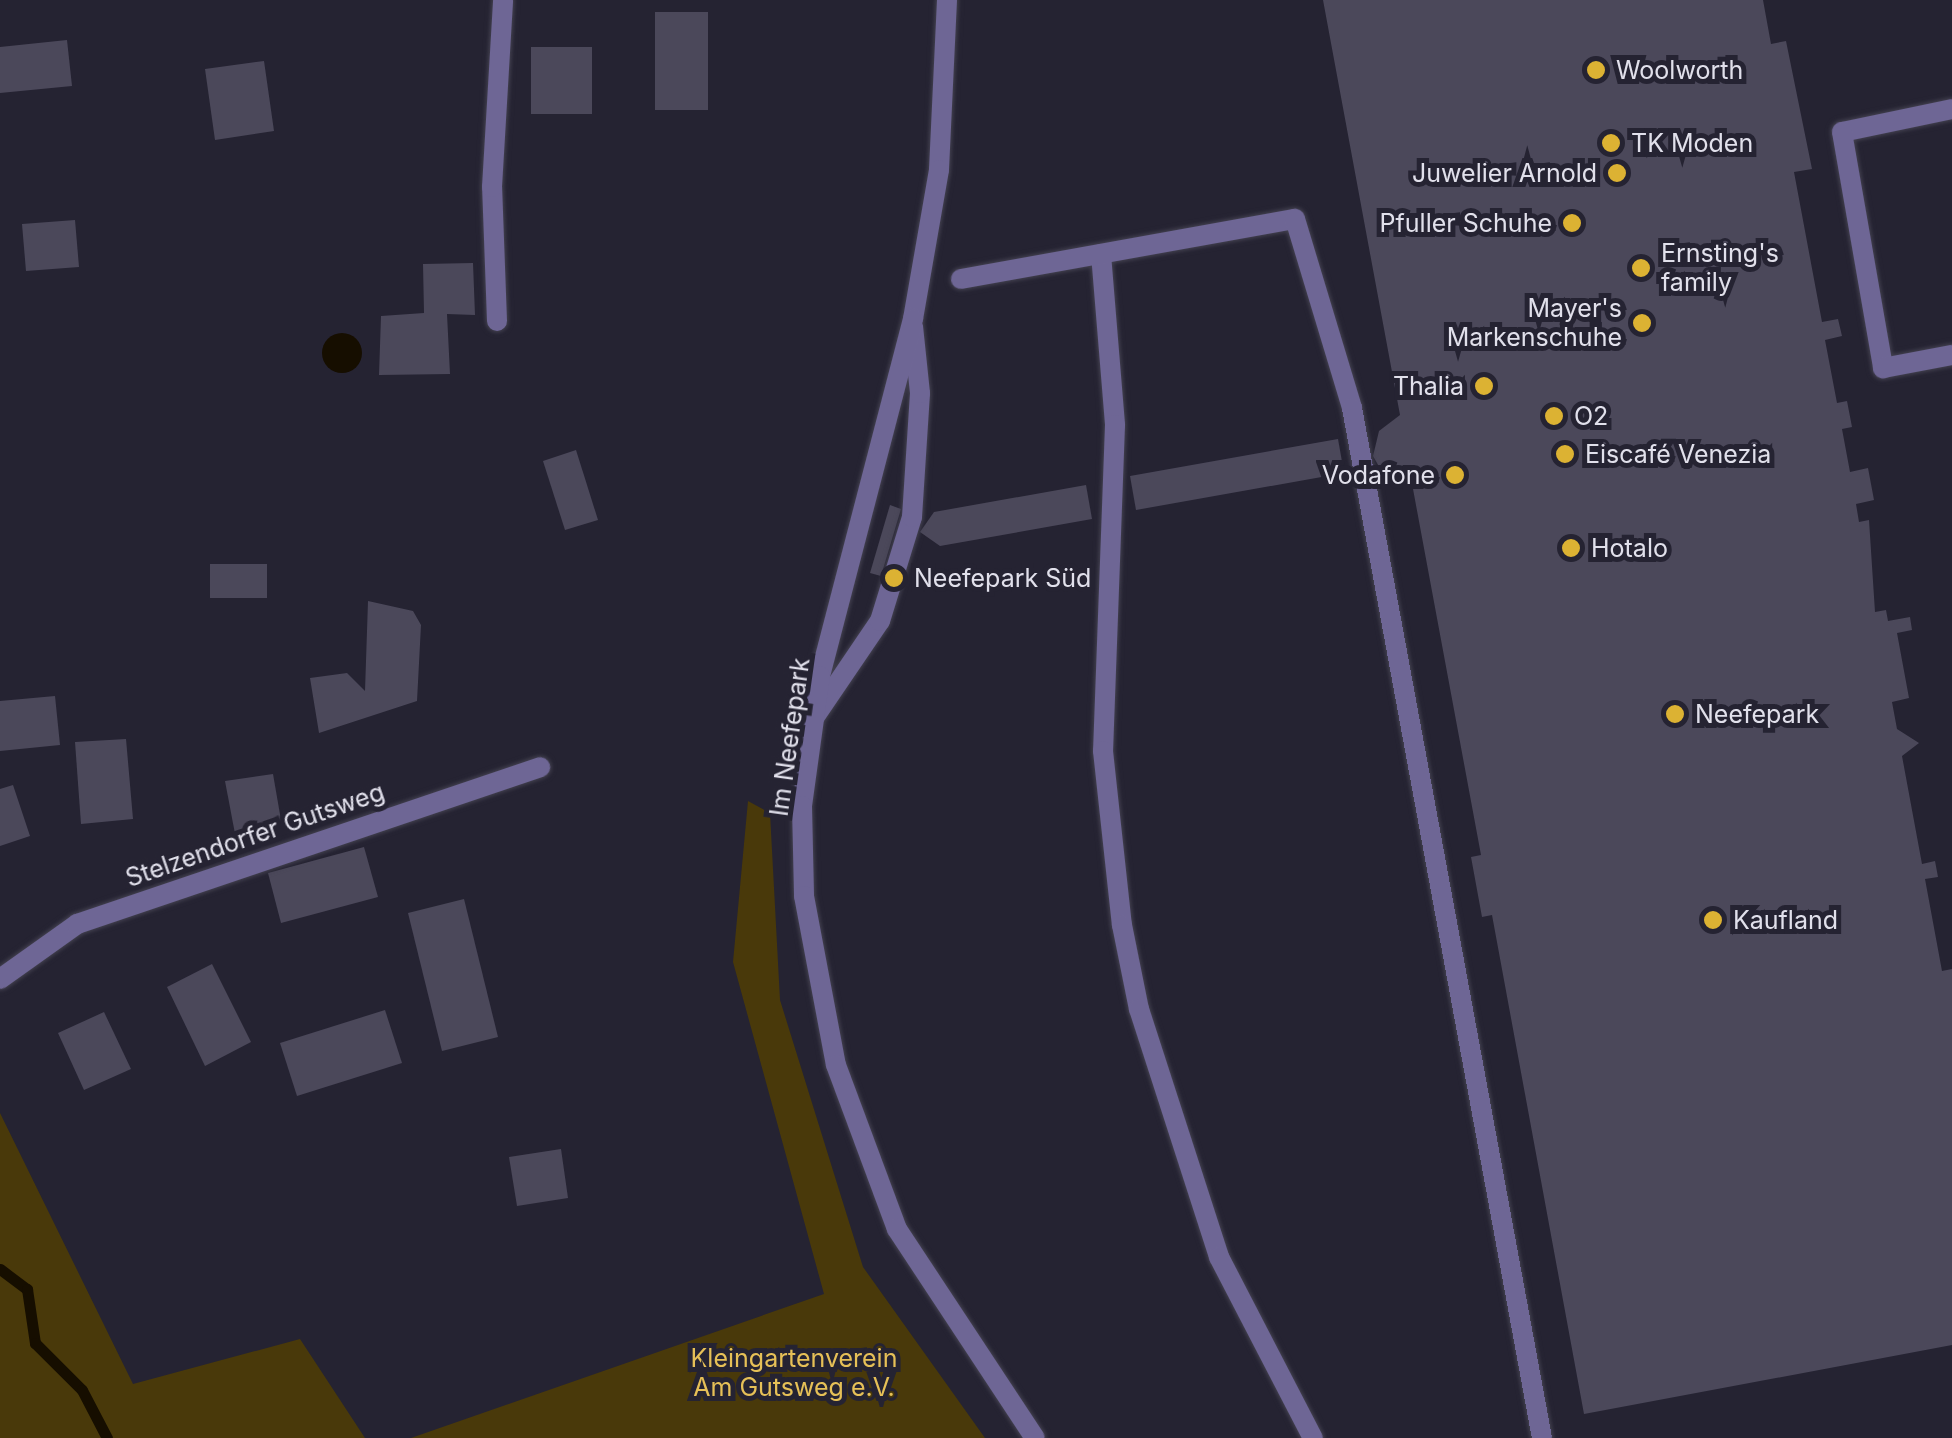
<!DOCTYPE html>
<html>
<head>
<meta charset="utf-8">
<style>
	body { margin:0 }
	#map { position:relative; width:1952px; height:1438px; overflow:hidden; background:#252332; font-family:Inter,sans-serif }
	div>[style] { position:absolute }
	.green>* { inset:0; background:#49390a }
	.water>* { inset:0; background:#160e00 }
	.round { border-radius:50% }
	.stream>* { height:11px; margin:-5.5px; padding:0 5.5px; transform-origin:5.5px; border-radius:5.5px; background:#160e00 }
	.building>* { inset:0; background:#4b485a }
	.roads { filter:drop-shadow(0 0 2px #434150) drop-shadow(0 0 2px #434150) }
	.service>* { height:20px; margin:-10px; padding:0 10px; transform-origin:10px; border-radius:10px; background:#6e6695 }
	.minor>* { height:20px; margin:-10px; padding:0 10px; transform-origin:10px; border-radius:10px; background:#6e6695 }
	.dots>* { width:28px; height:28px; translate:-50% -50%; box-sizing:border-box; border:5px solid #252332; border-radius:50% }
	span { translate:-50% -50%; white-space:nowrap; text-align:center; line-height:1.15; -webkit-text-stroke:10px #252332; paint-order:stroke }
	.poi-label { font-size:25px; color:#e1e0eb }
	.left { translate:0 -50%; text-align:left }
	.right { translate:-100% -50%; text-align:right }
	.street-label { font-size:25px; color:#e1e0eb }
	.park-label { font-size:25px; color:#e6c057 }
</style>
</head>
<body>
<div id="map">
	<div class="green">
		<div style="clip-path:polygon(748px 801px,770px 813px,780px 1000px,863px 1267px,985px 1438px,411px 1438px,824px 1294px,733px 962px)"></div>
		<div style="clip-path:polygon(0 1113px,133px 1384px,300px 1339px,365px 1438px,0 1438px)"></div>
	</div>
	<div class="water">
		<div class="round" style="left:322px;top:333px;width:40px;height:40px"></div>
	</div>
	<div class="stream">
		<div style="left:0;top:1269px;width:34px;rotate:37deg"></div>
		<div style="left:27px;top:1289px;width:55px;rotate:81.6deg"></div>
		<div style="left:35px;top:1343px;width:66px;rotate:45deg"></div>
		<div style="left:82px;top:1390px;width:54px;rotate:62.5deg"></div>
	</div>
	<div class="building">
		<div style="clip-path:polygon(1323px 0,1763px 0,1771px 44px,1786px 41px,1812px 169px,1794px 172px,1822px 322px,1838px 319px,1842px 336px,1825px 340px,1837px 403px,1847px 401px,1852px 427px,1842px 429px,1850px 472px,1868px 468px,1874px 500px,1856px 504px,1859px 522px,1869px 520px,1875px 612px,1886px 610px,1888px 621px,1910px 617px,1912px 630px,1897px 633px,1909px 698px,1892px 702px,1897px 729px,1919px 743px,1902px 756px,1922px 864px,1935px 861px,1938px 877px,1925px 879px,1942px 971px,1952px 969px,1952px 1345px,1584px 1414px,1492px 915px,1482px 917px,1471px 857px,1481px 855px,1413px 489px,1387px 481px,1373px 456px,1379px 431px,1400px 415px)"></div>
		<div style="clip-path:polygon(655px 12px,708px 12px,708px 110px,655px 110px)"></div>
		<div style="clip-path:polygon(67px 40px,72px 86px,0 93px,0 47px)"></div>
		<div style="clip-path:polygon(531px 47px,592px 47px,592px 114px,531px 114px)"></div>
		<div style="clip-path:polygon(264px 61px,274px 131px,215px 140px,205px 69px)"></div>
		<div style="clip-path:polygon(75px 220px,79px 267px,26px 271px,22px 224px)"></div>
		<div style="clip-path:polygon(473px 263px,475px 315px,447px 314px,450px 374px,379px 375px,381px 316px,424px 313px,423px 264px)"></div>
		<div style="clip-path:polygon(1338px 439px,1344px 473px,1136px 510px,1130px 476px)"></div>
		<div style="clip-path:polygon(576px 450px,598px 520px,565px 530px,543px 461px)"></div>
		<div style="clip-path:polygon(1086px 485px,1092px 519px,940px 546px,920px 532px,934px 512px)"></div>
		<div style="clip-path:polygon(890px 505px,901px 509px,881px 576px,870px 573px)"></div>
		<div style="clip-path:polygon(210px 564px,267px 564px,267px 598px,210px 598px)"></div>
		<div style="clip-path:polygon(368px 601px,413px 611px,421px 625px,417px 701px,319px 733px,310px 678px,347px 673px,365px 691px)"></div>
		<div style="clip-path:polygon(55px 696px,60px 745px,0 751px,0 701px)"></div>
		<div style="clip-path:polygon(126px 739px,133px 819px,81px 824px,75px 742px)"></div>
		<div style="clip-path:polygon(273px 774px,282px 826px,236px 839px,225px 781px)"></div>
		<div style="clip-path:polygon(13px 785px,30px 836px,0 846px,0 789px)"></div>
		<div style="clip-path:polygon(364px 847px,378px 897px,281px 923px,268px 873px)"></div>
		<div style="clip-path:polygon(464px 899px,498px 1037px,442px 1051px,408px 913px)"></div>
		<div style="clip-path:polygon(212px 964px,251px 1042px,205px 1066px,167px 987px)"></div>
		<div style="clip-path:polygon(385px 1010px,402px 1063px,297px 1096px,280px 1043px)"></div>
		<div style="clip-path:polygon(104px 1012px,131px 1069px,84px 1090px,58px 1033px)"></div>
		<div style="clip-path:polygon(561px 1149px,568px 1198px,517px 1206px,509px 1157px)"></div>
	</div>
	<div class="roads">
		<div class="service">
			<div style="left:1952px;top:109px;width:112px;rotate:168.2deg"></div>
			<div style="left:1842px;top:132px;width:240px;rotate:80.1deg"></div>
			<div style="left:1883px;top:368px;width:70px;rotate:-10.7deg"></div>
			<div style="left:1101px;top:254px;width:172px;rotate:85.3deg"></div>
			<div style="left:1115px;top:425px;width:326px;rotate:92.1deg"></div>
			<div style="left:1103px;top:751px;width:175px;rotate:83.8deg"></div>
			<div style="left:1122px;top:925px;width:86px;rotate:78.6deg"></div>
			<div style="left:1139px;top:1009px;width:261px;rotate:72.1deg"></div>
			<div style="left:1219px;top:1257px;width:204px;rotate:62.6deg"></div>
			<div style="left:961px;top:279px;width:339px;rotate:-10.2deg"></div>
			<div style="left:1295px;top:219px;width:197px;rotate:73.2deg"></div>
			<div style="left:1352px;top:408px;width:1047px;rotate:79.55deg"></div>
			<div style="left:497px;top:321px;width:134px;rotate:-92.1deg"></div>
			<div style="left:492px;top:187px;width:187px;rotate:-86.6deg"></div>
			<div style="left:814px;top:718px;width:117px;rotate:-55.8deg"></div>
			<div style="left:880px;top:621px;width:109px;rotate:-72.9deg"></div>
			<div style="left:912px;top:517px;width:124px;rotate:-86.3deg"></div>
			<div style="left:920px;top:393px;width:67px;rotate:-96deg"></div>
		</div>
		<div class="minor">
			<div style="left:947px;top:0;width:170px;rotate:92.7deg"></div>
			<div style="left:939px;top:170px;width:151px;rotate:99.9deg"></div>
			<div style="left:913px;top:319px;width:369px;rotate:104.6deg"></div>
			<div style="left:820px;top:676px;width:131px;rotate:97.9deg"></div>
			<div style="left:802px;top:806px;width:90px;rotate:88.7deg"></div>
			<div style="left:804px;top:896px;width:172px;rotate:79.3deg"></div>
			<div style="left:836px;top:1065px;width:175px;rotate:69.6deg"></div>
			<div style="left:897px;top:1229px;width:250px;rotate:56.6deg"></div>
			<div style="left:0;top:979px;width:95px;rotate:-35.5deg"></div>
			<div style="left:77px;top:924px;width:489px;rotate:-18.7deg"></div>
		</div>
	</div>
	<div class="dots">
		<div style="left:1596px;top:70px;background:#dcb233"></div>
		<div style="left:1611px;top:143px;background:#dcb233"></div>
		<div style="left:1617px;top:173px;background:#dcb233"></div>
		<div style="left:1572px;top:223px;background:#dcb233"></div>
		<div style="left:1641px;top:268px;background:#dcb233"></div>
		<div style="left:1642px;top:323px;background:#dcb233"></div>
		<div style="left:1484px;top:386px;background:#dcb233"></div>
		<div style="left:1554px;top:416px;background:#dcb233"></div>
		<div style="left:1565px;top:454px;background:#dcb233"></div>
		<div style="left:1455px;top:475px;background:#dcb233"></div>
		<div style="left:1571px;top:548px;background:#dcb233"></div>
		<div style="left:894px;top:578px;background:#dcb233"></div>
		<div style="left:1675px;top:714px;background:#dcb233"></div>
		<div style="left:1713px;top:920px;background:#dcb233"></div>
	</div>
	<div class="poi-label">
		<span class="left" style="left:1616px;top:70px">Woolworth</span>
		<span class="left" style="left:1631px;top:143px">TK Moden</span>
		<span class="right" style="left:1597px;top:173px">Juwelier Arnold</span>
		<span class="right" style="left:1552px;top:223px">Pfuller Schuhe</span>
		<span class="left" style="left:1661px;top:268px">Ernsting's<br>family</span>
		<span class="right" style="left:1622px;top:323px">Mayer's<br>Markenschuhe</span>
		<span class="right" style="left:1464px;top:386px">Thalia</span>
		<span class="left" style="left:1574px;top:416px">O2</span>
		<span class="left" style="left:1585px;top:454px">Eiscafé Venezia</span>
		<span class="right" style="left:1435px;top:475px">Vodafone</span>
		<span class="left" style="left:1591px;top:548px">Hotalo</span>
		<span class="left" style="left:914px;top:578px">Neefepark Süd</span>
		<span class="left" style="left:1695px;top:714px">Neefepark</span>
		<span class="left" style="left:1733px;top:920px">Kaufland</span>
	</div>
	<div class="street-label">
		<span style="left:790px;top:737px;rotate:-82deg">Im Neefepark</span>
		<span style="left:255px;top:835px;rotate:-19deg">Stelzendorfer Gutsweg</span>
	</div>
	<div class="park-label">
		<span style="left:794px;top:1373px">Kleingartenverein<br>Am Gutsweg e.V.</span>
	</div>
</div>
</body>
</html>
